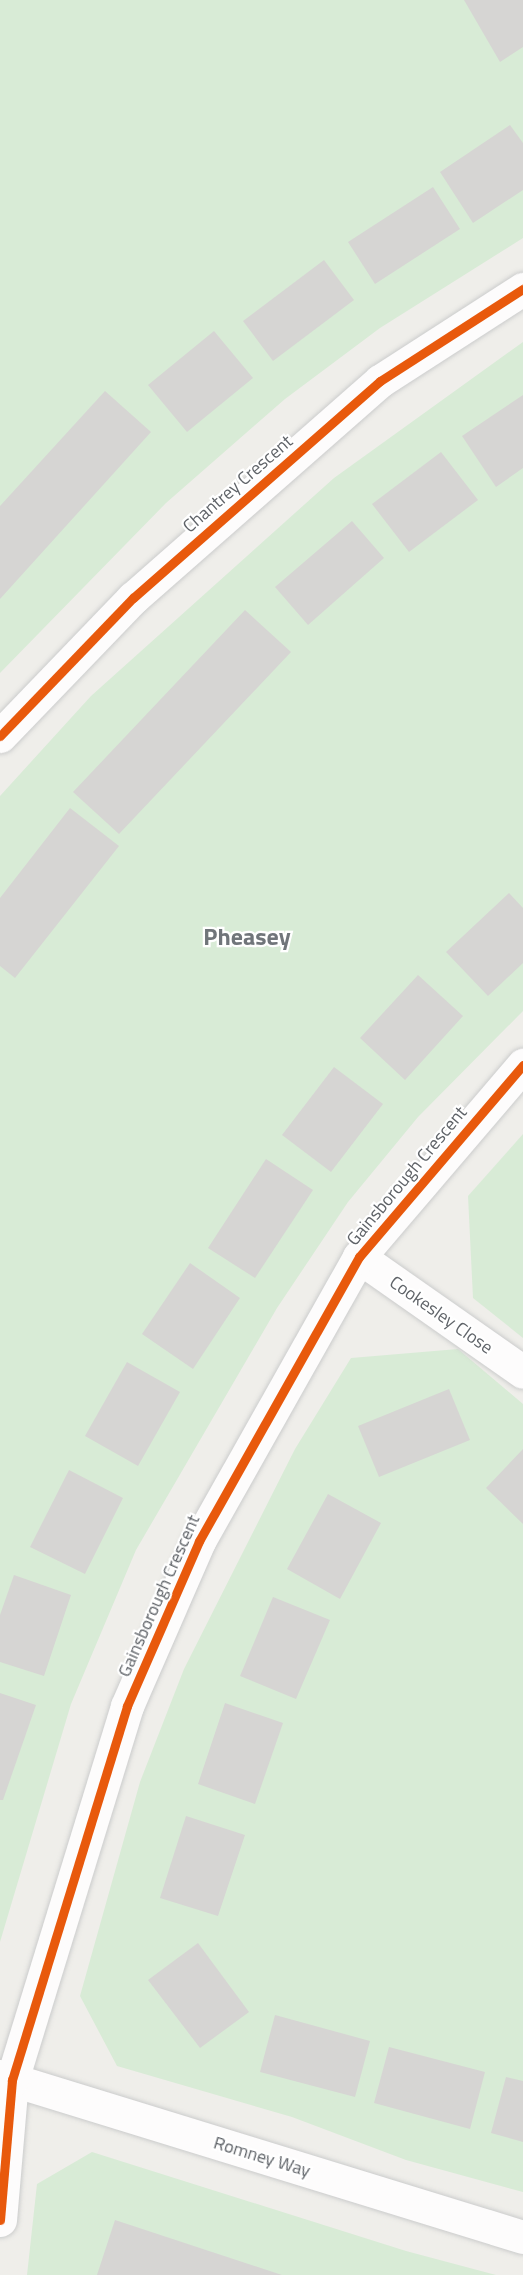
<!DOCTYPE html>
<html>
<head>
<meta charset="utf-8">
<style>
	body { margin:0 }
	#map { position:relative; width:523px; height:2275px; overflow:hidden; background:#efeeea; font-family:"Titillium Web",sans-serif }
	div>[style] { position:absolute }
	.green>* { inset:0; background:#d8ebd6 }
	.building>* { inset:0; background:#d6d5d3 }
	.roads { filter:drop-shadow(0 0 2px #cbcccc) drop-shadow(0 0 2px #cbcccc) }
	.street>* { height:33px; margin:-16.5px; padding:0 16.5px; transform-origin:16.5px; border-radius:16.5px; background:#fdfcfc }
	.cycleway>* { height:9px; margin:-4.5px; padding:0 4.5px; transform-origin:4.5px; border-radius:4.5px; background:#e8590c }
	span { translate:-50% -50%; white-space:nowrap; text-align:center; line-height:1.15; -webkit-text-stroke:4.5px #fff; paint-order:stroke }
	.street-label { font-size:18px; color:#5f6368 }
	.district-label { font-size:24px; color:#70757a; font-weight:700 }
</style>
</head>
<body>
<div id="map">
	<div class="green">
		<div style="clip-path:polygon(0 0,523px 0,523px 238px,380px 328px,285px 399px,166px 503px,0 673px)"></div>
		<div style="clip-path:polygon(523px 342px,523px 1011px,418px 1117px,348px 1202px,277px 1308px,136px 1550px,71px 1704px,0 1942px,0 796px,91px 696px,334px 478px)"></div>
		<div style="clip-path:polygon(523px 1134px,523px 1338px,473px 1298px,468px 1196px)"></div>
		<div style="clip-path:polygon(458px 1349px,523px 1404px,523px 2192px,406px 2160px,292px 2117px,117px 2066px,80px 1996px,140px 1782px,184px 1669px,295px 1449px,351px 1358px)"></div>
		<div style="clip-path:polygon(92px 2152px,406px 2251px,496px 2275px,27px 2275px,37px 2184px)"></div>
	</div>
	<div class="building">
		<div style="clip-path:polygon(464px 0,523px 0,523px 47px,500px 62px)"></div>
		<div style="clip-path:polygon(510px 125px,523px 143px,523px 190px,473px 223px,440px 172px)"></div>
		<div style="clip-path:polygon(433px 187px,460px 229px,375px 284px,348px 242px)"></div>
		<div style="clip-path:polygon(324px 260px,354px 300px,273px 361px,243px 321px)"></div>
		<div style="clip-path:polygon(214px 331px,253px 378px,187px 432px,148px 385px)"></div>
		<div style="clip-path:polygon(105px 391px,151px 432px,0 599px,0 506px)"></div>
		<div style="clip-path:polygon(523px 395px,523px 468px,496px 487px,462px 436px)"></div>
		<div style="clip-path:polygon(441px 452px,478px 500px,409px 552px,372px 504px)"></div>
		<div style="clip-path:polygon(352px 521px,384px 558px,308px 625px,275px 587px)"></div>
		<div style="clip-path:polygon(245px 610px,291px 652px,119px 834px,73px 792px)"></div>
		<div style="clip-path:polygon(70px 808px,119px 846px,15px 978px,0 966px,0 898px)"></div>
		<div style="clip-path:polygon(509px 893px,523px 908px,523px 963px,488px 996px,446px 952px)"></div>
		<div style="clip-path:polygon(418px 975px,463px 1016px,405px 1080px,360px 1038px)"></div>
		<div style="clip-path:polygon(334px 1067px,383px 1104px,331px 1172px,282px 1135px)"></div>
		<div style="clip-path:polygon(266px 1159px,313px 1190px,255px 1278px,208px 1248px)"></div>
		<div style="clip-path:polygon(190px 1263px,240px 1298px,193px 1369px,142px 1334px)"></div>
		<div style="clip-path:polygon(127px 1362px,180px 1392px,138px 1466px,85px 1436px)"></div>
		<div style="clip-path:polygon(449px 1389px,470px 1440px,379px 1477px,358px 1426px)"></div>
		<div style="clip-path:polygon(523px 1449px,523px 1524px,486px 1488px)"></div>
		<div style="clip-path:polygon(69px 1470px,123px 1498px,85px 1574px,30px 1547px)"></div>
		<div style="clip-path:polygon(328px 1494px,381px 1523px,340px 1599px,287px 1569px)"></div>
		<div style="clip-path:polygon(14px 1575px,71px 1595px,44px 1676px,0 1662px,0 1615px)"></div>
		<div style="clip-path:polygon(273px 1597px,330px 1620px,296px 1699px,240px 1676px)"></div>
		<div style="clip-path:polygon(0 1693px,36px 1705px,3px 1800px,0 1800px)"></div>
		<div style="clip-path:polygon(225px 1703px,283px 1723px,255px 1804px,198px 1784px)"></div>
		<div style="clip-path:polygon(186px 1816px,245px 1835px,218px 1916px,160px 1898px)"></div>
		<div style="clip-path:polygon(198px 1943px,249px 2012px,200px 2048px,148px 1980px)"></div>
		<div style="clip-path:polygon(275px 2015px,370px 2041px,355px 2097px,260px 2072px)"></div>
		<div style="clip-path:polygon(389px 2047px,485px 2072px,470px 2129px,374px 2103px)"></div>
		<div style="clip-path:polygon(506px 2077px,523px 2081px,523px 2142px,491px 2133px)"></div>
		<div style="clip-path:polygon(115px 2220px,282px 2275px,97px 2275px)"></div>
	</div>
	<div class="roads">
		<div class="street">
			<div style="left:0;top:736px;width:192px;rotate:-46.1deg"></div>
			<div style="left:133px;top:598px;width:329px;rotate:-41.3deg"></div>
			<div style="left:380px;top:381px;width:170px;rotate:-32.8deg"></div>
			<div style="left:359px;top:1257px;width:200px;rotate:35deg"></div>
			<div style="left:0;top:2076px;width:547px;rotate:17.11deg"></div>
			<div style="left:0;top:2220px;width:141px;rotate:-85.1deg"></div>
			<div style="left:12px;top:2080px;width:391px;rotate:-72.9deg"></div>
			<div style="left:127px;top:1706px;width:180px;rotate:-66.4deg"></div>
			<div style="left:199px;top:1541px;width:326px;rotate:-60.6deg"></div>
			<div style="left:359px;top:1257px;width:253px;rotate:-49.5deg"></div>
		</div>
	</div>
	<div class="cycleway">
		<div style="left:0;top:736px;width:192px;rotate:-46.1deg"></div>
		<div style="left:133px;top:598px;width:329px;rotate:-41.3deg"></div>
		<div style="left:380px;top:381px;width:170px;rotate:-32.8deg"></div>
		<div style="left:0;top:2220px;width:141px;rotate:-85.1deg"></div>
		<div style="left:12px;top:2080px;width:391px;rotate:-72.9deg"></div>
		<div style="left:127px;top:1706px;width:180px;rotate:-66.4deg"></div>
		<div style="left:199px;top:1541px;width:326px;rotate:-60.6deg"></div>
		<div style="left:359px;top:1257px;width:253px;rotate:-49.5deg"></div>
	</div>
	<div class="street-label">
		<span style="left:238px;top:484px;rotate:-41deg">Chantrey Crescent</span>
		<span style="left:407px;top:1176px;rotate:-50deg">Gainsborough Crescent</span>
		<span style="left:441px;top:1315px;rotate:35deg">Cookesley Close</span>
		<span style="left:159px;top:1596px;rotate:-66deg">Gainsborough Crescent</span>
		<span style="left:262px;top:2157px;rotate:17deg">Romney Way</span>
	</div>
	<div class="district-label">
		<span style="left:247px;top:937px">Pheasey</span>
	</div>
</div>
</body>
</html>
